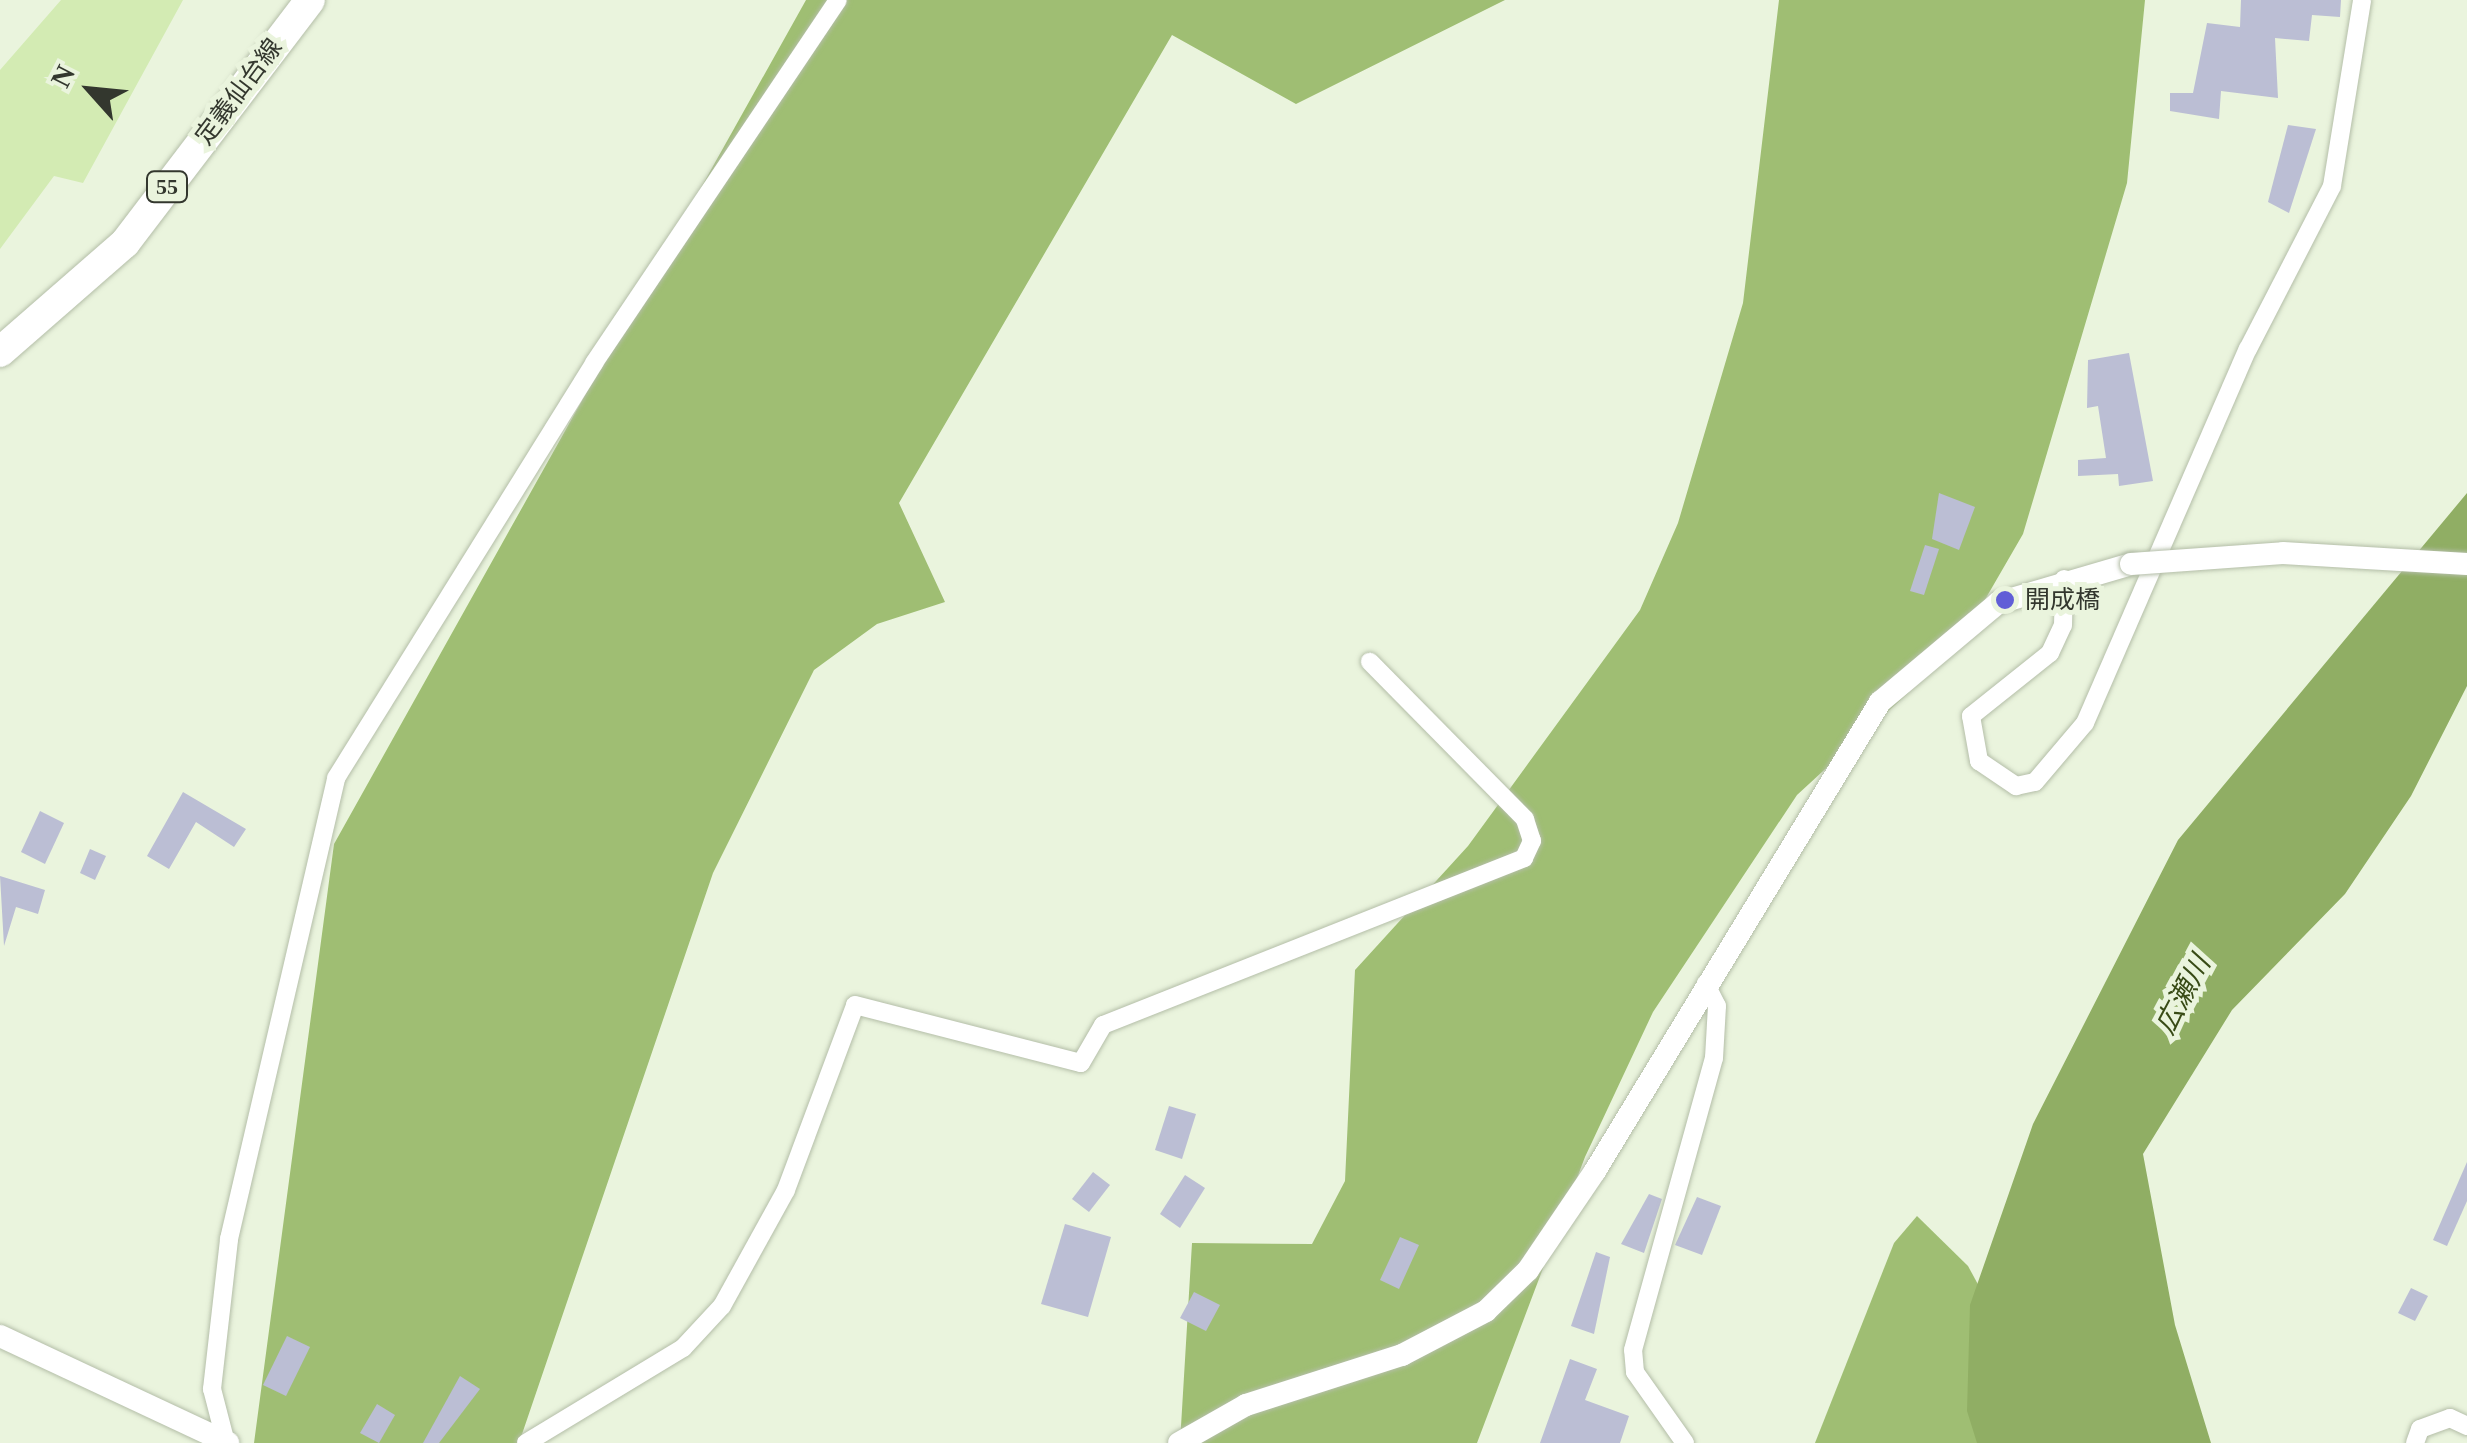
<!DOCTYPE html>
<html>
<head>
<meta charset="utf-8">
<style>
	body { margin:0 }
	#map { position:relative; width:2467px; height:1443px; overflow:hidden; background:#eaf4dd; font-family:"Times New Roman","Noto Sans JP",serif }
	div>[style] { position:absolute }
	.green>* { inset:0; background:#d3ebb3 }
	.forest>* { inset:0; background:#9fbe73 }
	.water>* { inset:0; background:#90ae64 }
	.building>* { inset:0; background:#bbbed4 }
	.roads { filter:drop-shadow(0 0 2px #b4bea8) drop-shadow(0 0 2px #b4bea8) }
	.minor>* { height:18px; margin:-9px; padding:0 9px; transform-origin:9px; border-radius:9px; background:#fff }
	.tertiary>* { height:22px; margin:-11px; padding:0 11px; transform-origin:11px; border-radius:11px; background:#fff }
	.primary>* { height:30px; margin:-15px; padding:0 15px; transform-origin:15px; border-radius:15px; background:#fff }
	.bridges { filter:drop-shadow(0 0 2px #b4bea8) drop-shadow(0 0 2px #b4bea8) }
	.tertiary-bridge>* { height:22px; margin:-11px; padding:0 11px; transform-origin:11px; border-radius:11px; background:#fff }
	.dots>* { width:28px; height:28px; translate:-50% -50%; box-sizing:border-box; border:5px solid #eaf4dd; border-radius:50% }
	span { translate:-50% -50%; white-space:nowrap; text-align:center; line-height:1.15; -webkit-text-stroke:10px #eaf4dd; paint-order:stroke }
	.shield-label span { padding:2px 8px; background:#eaf4dd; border:2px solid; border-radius:8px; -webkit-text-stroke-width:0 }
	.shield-label { font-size:22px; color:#33372e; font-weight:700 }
	.street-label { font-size:25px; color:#33372e }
	.poi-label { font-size:25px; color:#33372e }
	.left { translate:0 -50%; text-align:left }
	.water-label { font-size:28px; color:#384b16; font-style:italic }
	.north { position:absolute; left:40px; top:40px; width:100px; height:100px; -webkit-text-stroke:8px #eaf4dd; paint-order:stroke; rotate:297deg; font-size:28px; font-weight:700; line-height:40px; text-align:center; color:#33372e }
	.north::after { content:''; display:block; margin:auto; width:35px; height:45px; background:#33372e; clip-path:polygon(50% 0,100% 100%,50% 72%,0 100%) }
</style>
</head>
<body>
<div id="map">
	<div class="green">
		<div style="clip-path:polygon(61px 0,183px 0,83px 183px,54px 176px,0 249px,0 70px)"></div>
	</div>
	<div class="forest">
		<div style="clip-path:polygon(806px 0,1505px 0,1296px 104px,1172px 35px,899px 503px,945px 602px,877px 624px,814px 670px,713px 873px,519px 1443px,254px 1443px,334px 844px)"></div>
		<div style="clip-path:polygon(1779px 0,2145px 0,2127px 183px,2023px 534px,1979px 610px,1908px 693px,1797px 795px,1653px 1012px,1585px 1157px,1477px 1443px,1180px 1443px,1192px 1243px,1312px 1244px,1345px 1181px,1355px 970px,1468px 846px,1640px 610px,1678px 523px,1743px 303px)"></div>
		<div style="clip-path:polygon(1917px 1216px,1968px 1266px,1993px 1312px,1992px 1443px,1815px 1443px,1894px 1243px)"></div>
	</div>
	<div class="water">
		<div style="clip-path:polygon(2467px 493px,2467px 686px,2411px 796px,2345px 894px,2232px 1010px,2143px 1154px,2175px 1325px,2211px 1443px,1977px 1443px,1967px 1411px,1970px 1305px,2033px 1124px,2178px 840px)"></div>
	</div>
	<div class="building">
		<div style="clip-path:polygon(2241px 0,2341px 0,2340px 17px,2312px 15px,2309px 41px,2275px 38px,2278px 98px,2221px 91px,2219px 119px,2170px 111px,2170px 93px,2193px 93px,2207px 23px,2240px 27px)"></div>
		<div style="clip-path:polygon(2288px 125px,2316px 129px,2289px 213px,2268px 202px)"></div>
		<div style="clip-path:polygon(2129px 353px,2153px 481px,2119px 486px,2118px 474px,2078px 476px,2078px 460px,2106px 458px,2098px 406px,2087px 408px,2088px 360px)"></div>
		<div style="clip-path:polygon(1939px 493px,1975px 507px,1959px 550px,1932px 539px)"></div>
		<div style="clip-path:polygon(1925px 545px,1939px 549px,1924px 595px,1910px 591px)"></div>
		<div style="clip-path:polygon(183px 792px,246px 829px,234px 847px,196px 822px,169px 869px,147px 856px)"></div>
		<div style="clip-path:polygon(40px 811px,64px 823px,45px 864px,21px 852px)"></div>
		<div style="clip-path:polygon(90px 849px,106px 856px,95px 880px,80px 873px)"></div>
		<div style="clip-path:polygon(0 876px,45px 890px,38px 914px,16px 907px,4px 946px)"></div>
		<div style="clip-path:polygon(1169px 1106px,1196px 1114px,1182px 1159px,1155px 1150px)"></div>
		<div style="clip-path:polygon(2467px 1162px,2467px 1201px,2447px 1246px,2433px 1240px)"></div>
		<div style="clip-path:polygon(1093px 1172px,1110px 1185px,1089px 1212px,1072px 1199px)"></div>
		<div style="clip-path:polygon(1185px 1175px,1205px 1188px,1180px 1228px,1160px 1214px)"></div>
		<div style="clip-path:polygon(1649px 1194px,1662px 1199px,1644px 1253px,1621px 1244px)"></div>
		<div style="clip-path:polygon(1697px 1197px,1721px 1206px,1702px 1255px,1675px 1245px)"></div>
		<div style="clip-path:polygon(1065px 1224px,1111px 1237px,1088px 1317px,1041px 1304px)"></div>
		<div style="clip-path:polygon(1400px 1237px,1419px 1245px,1399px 1289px,1380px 1280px)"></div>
		<div style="clip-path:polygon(1596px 1252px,1610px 1257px,1594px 1334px,1571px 1326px)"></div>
		<div style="clip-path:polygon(2411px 1288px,2428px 1296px,2415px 1321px,2398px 1313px)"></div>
		<div style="clip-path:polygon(1194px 1292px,1220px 1305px,1206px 1331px,1180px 1318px)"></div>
		<div style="clip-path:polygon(287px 1336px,310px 1347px,286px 1396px,263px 1385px)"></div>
		<div style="clip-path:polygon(1570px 1359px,1597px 1369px,1585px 1400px,1629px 1416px,1620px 1443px,1540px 1443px)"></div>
		<div style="clip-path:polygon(460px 1376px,480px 1389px,439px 1443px,423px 1443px)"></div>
		<div style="clip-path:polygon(377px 1404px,395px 1415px,379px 1443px,360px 1433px)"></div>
	</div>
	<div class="roads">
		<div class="minor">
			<div style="left:2064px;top:579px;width:46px;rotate:91.2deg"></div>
			<div style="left:2063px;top:625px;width:31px;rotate:115deg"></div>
			<div style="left:2050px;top:653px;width:101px;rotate:141.4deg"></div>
			<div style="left:1971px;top:716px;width:46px;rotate:79.9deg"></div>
			<div style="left:1979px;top:761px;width:45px;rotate:34deg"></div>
			<div style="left:2016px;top:786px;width:19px;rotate:-12deg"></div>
			<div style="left:2035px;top:782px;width:77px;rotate:-49.7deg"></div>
			<div style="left:2085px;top:723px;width:408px;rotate:-66.5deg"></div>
			<div style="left:2248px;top:349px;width:183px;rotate:-62.7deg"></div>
			<div style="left:2332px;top:186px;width:188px;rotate:-80.8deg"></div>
			<div style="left:226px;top:1443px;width:56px;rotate:-104.5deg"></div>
			<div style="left:212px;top:1389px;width:151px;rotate:-83.5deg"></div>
			<div style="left:229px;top:1239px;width:473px;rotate:-76.9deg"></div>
			<div style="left:336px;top:778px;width:489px;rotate:-58.1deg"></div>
			<div style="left:594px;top:363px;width:437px;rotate:-56.1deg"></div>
			<div style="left:526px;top:1443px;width:184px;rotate:-31.2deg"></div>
			<div style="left:683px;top:1348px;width:57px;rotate:-47.1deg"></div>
			<div style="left:722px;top:1306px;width:132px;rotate:-61.1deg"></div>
			<div style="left:786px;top:1190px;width:197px;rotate:-69.5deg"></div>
			<div style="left:855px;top:1005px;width:233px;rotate:14.4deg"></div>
			<div style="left:1081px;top:1063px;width:44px;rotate:-59.9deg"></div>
			<div style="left:1103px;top:1025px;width:453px;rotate:-21.6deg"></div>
			<div style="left:1524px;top:858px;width:19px;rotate:-65deg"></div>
			<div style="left:1532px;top:841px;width:23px;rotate:-108deg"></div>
			<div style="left:1525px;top:819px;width:221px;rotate:-134.6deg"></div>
			<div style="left:1685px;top:1443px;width:87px;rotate:-125.2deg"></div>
			<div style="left:1635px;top:1372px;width:22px;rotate:-95deg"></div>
			<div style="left:1633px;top:1350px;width:303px;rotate:-74.5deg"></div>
			<div style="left:1714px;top:1058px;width:52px;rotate:-86.7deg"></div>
			<div style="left:1717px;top:1006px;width:25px;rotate:-117deg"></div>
			<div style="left:2415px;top:1443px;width:15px;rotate:-70deg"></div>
			<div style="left:2420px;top:1429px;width:32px;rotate:-20deg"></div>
			<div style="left:2450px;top:1418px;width:19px;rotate:25deg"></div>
		</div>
		<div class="tertiary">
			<div style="left:0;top:1336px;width:252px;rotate:25.1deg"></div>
			<div style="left:1179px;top:1443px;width:77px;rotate:-29.6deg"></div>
			<div style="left:1246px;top:1405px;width:164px;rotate:-17.8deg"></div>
			<div style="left:1402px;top:1355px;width:95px;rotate:-27.6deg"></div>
			<div style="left:1486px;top:1311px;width:59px;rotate:-44.3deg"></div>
			<div style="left:1528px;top:1270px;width:120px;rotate:-55.9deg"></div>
			<div style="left:1595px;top:1171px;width:549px;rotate:-58.71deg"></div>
			<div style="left:1880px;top:702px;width:154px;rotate:-40deg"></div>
			<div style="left:1998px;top:603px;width:139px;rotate:-16.3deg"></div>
		</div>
		<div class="primary">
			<div style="left:0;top:352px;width:166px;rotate:-41.1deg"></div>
			<div style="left:125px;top:243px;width:305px;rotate:-52.7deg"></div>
		</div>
	</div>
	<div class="bridges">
		<div class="tertiary-bridge">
			<div style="left:2131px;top:564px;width:152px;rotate:-4.1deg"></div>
			<div style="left:2283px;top:553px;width:184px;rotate:3.4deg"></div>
		</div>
	</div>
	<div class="dots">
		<div style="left:2005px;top:600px;background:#615ed7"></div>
	</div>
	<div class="shield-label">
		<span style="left:167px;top:187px">55</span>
	</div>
	<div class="street-label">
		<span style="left:239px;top:92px;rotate:-53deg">定義仙台線</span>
	</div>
	<div class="poi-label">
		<span class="left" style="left:2025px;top:600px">開成橋</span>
	</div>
	<div class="water-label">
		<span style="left:2183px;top:995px;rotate:-62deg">広瀬川</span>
	</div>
	<div class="north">N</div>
</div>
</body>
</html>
